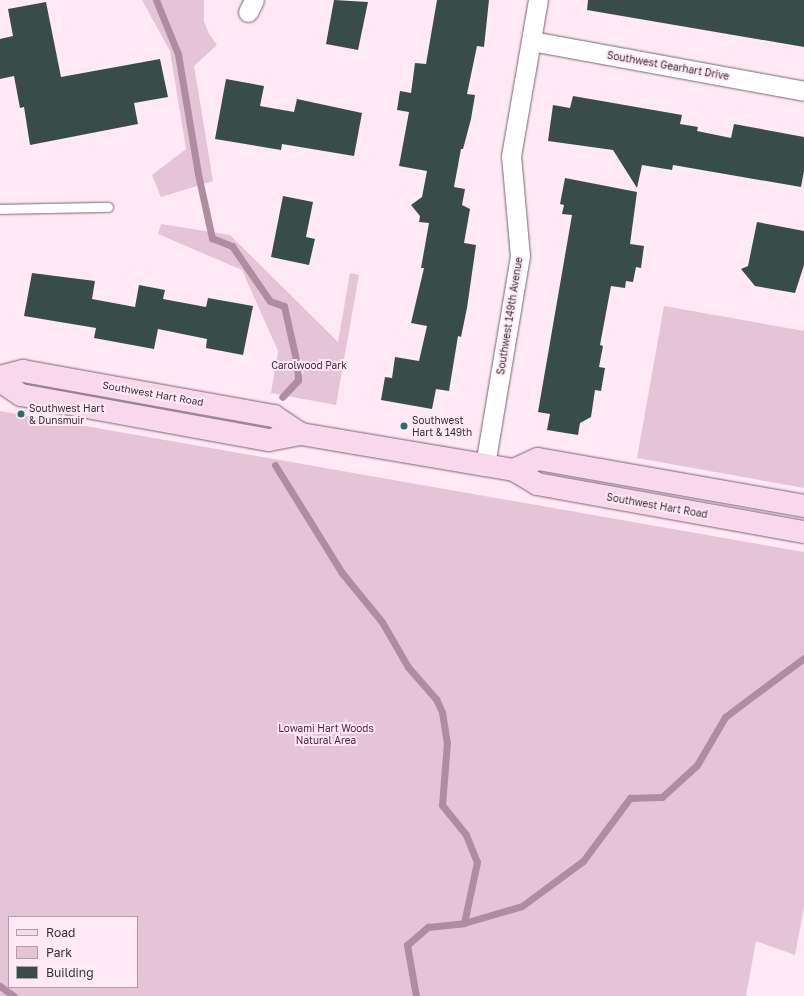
<!DOCTYPE html>
<html>
<head>
<meta charset="utf-8">
<style>
	body { margin:0 }
	#map { position:relative; width:804px; height:996px; overflow:hidden; background:#fee9f4; font-family:"Golos Text",sans-serif }
	div>[style] { position:absolute }
	.green>* { inset:0; background:#e5c4d5 }
	.stream>* { height:7px; margin:-3.5px; padding:0 3.5px; transform-origin:3.5px; border-radius:3.5px; background:#af8d9f }
	.building>* { inset:0; background:#384d4a }
	.roads { filter:drop-shadow(0 0 1px #77666f) drop-shadow(0 0 1px #77666f) }
	.service>* { height:9px; margin:-4.5px; padding:0 4.5px; transform-origin:4.5px; border-radius:4.5px; background:#fff }
	.minor>* { height:19px; margin:-9.5px; padding:0 9.5px; transform-origin:9.5px; border-radius:9.5px; background:#fff }
	.secondary>* { height:22px; margin:-11px; padding:0 11px; transform-origin:11px; border-radius:11px; background:#f9d8ec }
	.dots>* { width:11px; height:11px; translate:-50% -50%; box-sizing:border-box; border:2px solid #fee9f4; border-radius:50% }
	span { translate:-50% -50%; white-space:nowrap; text-align:center; line-height:1.15; -webkit-text-stroke:4px #fee9f4; paint-order:stroke }
	.street-label { font-size:10px; color:#383035 }
	.park-label { font-size:10px; color:#4c1f3b }
	.poi-label { font-size:10px; color:#383035 }
	.left { translate:0 -50%; text-align:left }
	.legend { position:absolute; left:8px; top:916px; width:130px; height:72px; box-sizing:border-box; background:#fee9f4; border:1px solid #af9fa8; margin:0; padding:5px 7px; list-style:none; font-size:12px; color:#383035 }
	.legend li { display:flex; align-items:center; gap:8px; height:20px }
	.legend b { width:20px; border:1px solid #af9fa8 }
</style>
</head>
<body>
<div id="map">
	<div class="green">
		<div style="clip-path:polygon(142px 0,204px 0,204px 21px,209px 34px,217px 45px,194px 66px,213px 181px,161px 197px,152px 175px,186px 149px,170px 51px)"></div>
		<div style="clip-path:polygon(161px 224px,230px 235px,338px 342px,350px 273px,359px 275px,336px 405px,271px 393px,278px 351px,242px 270px,158px 234px)"></div>
		<div style="clip-path:polygon(664px 306px,804px 331px,804px 488px,637px 458px)"></div>
		<div style="clip-path:polygon(evenodd,0 411px,804px 552px,804px 907px,795px 955px,756px 941px,746px 996px,0 996px,0 411px,9px 917px,137px 917px,137px 987px,9px 987px,9px 917px)"></div>
	</div>
	<div class="stream">
		<div style="left:156px;top:0;width:58px;rotate:67.8deg"></div>
		<div style="left:178px;top:54px;width:122px;rotate:80.5deg"></div>
		<div style="left:198px;top:174px;width:66px;rotate:77.7deg"></div>
		<div style="left:212px;top:238px;width:22px;rotate:22deg"></div>
		<div style="left:232px;top:246px;width:67px;rotate:55.4deg"></div>
		<div style="left:270px;top:301px;width:15px;rotate:20deg"></div>
		<div style="left:284px;top:306px;width:59px;rotate:77.4deg"></div>
		<div style="left:297px;top:364px;width:16px;rotate:86deg"></div>
		<div style="left:298px;top:380px;width:23px;rotate:133deg"></div>
		<div style="left:275px;top:465px;width:127px;rotate:58.2deg"></div>
		<div style="left:342px;top:573px;width:63px;rotate:50.8deg"></div>
		<div style="left:382px;top:622px;width:52px;rotate:60deg"></div>
		<div style="left:408px;top:667px;width:43px;rotate:48.8deg"></div>
		<div style="left:436px;top:699px;width:14px;rotate:65deg"></div>
		<div style="left:442px;top:712px;width:30px;rotate:81deg"></div>
		<div style="left:447px;top:742px;width:63px;rotate:94.5deg"></div>
		<div style="left:442px;top:805px;width:38px;rotate:51deg"></div>
		<div style="left:466px;top:835px;width:29px;rotate:68deg"></div>
		<div style="left:477px;top:862px;width:62px;rotate:102deg"></div>
		<div style="left:0;top:986px;width:17px;rotate:36deg"></div>
		<div style="left:416px;top:996px;width:52px;rotate:-100deg"></div>
		<div style="left:407px;top:945px;width:28px;rotate:-41deg"></div>
		<div style="left:428px;top:927px;width:36px;rotate:-6deg"></div>
		<div style="left:464px;top:923px;width:60px;rotate:-16.3deg"></div>
		<div style="left:522px;top:906px;width:76px;rotate:-36.4deg"></div>
		<div style="left:583px;top:861px;width:79px;rotate:-53.3deg"></div>
		<div style="left:630px;top:798px;width:32px;rotate:-2deg"></div>
		<div style="left:662px;top:797px;width:47px;rotate:-42.4deg"></div>
		<div style="left:697px;top:765px;width:56px;rotate:-59.7deg"></div>
		<div style="left:725px;top:717px;width:99px;rotate:-36.8deg"></div>
	</div>
	<div class="building">
		<div style="clip-path:polygon(334px 0,368px 2px,358px 50px,326px 44px)"></div>
		<div style="clip-path:polygon(437px 0,489px 0,484px 47px,477px 46px,467px 94px,475px 95px,471px 119px,463px 149px,461px 149px,454px 187px,465px 189px,462px 205px,470px 209px,464px 243px,476px 245px,467px 308px,461px 337px,458px 336px,449px 391px,436px 389px,432px 409px,381px 400px,385px 377px,392px 378px,395px 357px,419px 361px,427px 326px,411px 323px,424px 268px,421px 268px,429px 223px,419px 222px,420px 216px,411px 205px,422px 197px,427px 171px,399px 166px,409px 112px,397px 110px,400px 91px,411px 93px,415px 63px,426px 64px)"></div>
		<div style="clip-path:polygon(588px 0,804px 0,804px 47px,587px 10px)"></div>
		<div style="clip-path:polygon(46px 2px,61px 77px,160px 59px,168px 97px,134px 103px,138px 124px,30px 145px,24px 107px,20px 108px,14px 76px,0 79px,0 39px,13px 36px,8px 9px)"></div>
		<div style="clip-path:polygon(226px 79px,264px 86px,260px 106px,294px 112px,297px 99px,362px 113px,354px 156px,282px 144px,281px 150px,215px 139px)"></div>
		<div style="clip-path:polygon(573px 96px,682px 115px,680px 124px,698px 127px,697px 131px,731px 138px,734px 124px,804px 137px,804px 171px,801px 187px,673px 165px,672px 170px,642px 165px,637px 188px,613px 150px,548px 141px,553px 105px,570px 108px)"></div>
		<div style="clip-path:polygon(565px 178px,637px 192px,630px 244px,644px 246px,641px 268px,636px 267px,633px 282px,626px 281px,625px 288px,611px 286px,600px 345px,603px 346px,599px 367px,605px 368px,601px 391px,595px 390px,591px 417px,580px 423px,578px 435px,547px 430px,550px 414px,538px 412px,572px 215px,562px 214px,564px 205px,560px 204px)"></div>
		<div style="clip-path:polygon(283px 196px,313px 202px,306px 237px,315px 239px,309px 265px,271px 257px)"></div>
		<div style="clip-path:polygon(757px 222px,804px 231px,804px 265px,795px 293px,755px 286px,741px 269px,748px 266px)"></div>
		<div style="clip-path:polygon(32px 273px,95px 281px,92px 299px,135px 307px,139px 285px,165px 290px,163px 299px,206px 307px,208px 298px,253px 306px,243px 355px,206px 348px,207px 339px,158px 329px,154px 349px,94px 338px,96px 328px,24px 316px)"></div>
	</div>
	<div class="roads">
		<div class="service">
			<div style="left:0;top:209px;width:108px;rotate:-1.1deg"></div>
		</div>
		<div class="minor">
			<div style="left:248px;top:12px;width:13px;rotate:-63deg"></div>
			<div style="left:532px;top:41px;width:277px;rotate:10.4deg"></div>
			<div style="left:485px;top:465px;width:212px;rotate:-80.5deg"></div>
			<div style="left:520px;top:256px;width:100px;rotate:-95.1deg"></div>
			<div style="left:511px;top:156px;width:158px;rotate:-80.2deg"></div>
		</div>
		<div class="secondary">
			<div style="left:0;top:377px;width:24px;rotate:-15deg"></div>
			<div style="left:23px;top:371px;width:255px;rotate:10.2deg"></div>
			<div style="left:274px;top:416px;width:32px;rotate:34deg"></div>
			<div style="left:0;top:381px;width:25px;rotate:34deg"></div>
			<div style="left:21px;top:395px;width:252px;rotate:10.3deg"></div>
			<div style="left:269px;top:440px;width:33px;rotate:-11deg"></div>
			<div style="left:301px;top:434px;width:187px;rotate:9.6deg"></div>
			<div style="left:485px;top:465px;width:29px;rotate:10deg"></div>
			<div style="left:514px;top:470px;width:27px;rotate:31deg"></div>
			<div style="left:537px;top:484px;width:271px;rotate:10.2deg"></div>
			<div style="left:514px;top:470px;width:26px;rotate:-25deg"></div>
			<div style="left:538px;top:459px;width:270px;rotate:10deg"></div>
		</div>
	</div>
	<div class="dots">
		<div style="left:21px;top:414px;background:#276f67"></div>
		<div style="left:404px;top:426px;background:#276f67"></div>
	</div>
	<div class="street-label">
		<span style="left:668px;top:66px;rotate:10deg">Southwest Gearhart Drive</span>
		<span style="left:510px;top:316px;rotate:-81deg">Southwest 149th Avenue</span>
		<span style="left:153px;top:394px;rotate:10deg">Southwest Hart Road</span>
		<span style="left:657px;top:506px;rotate:10deg">Southwest Hart Road</span>
	</div>
	<div class="park-label">
		<span style="left:309px;top:366px">Carolwood Park</span>
		<span style="left:326px;top:734px">Lowami Hart Woods<br>Natural Area</span>
	</div>
	<div class="poi-label">
		<span class="left" style="left:29px;top:414px">Southwest Hart<br>&amp; Dunsmuir</span>
		<span class="left" style="left:412px;top:426px">Southwest<br>Hart &amp; 149th</span>
	</div>
	<ul class="legend">
	<li><b style="height:5px;background:#f9d8ec"></b>Road</li>
	<li><b style="height:11px;background:#e5c4d5"></b>Park</li>
	<li><b style="height:11px;background:#384d4a"></b>Building</li>
	</ul>
</div>
</body>
</html>
